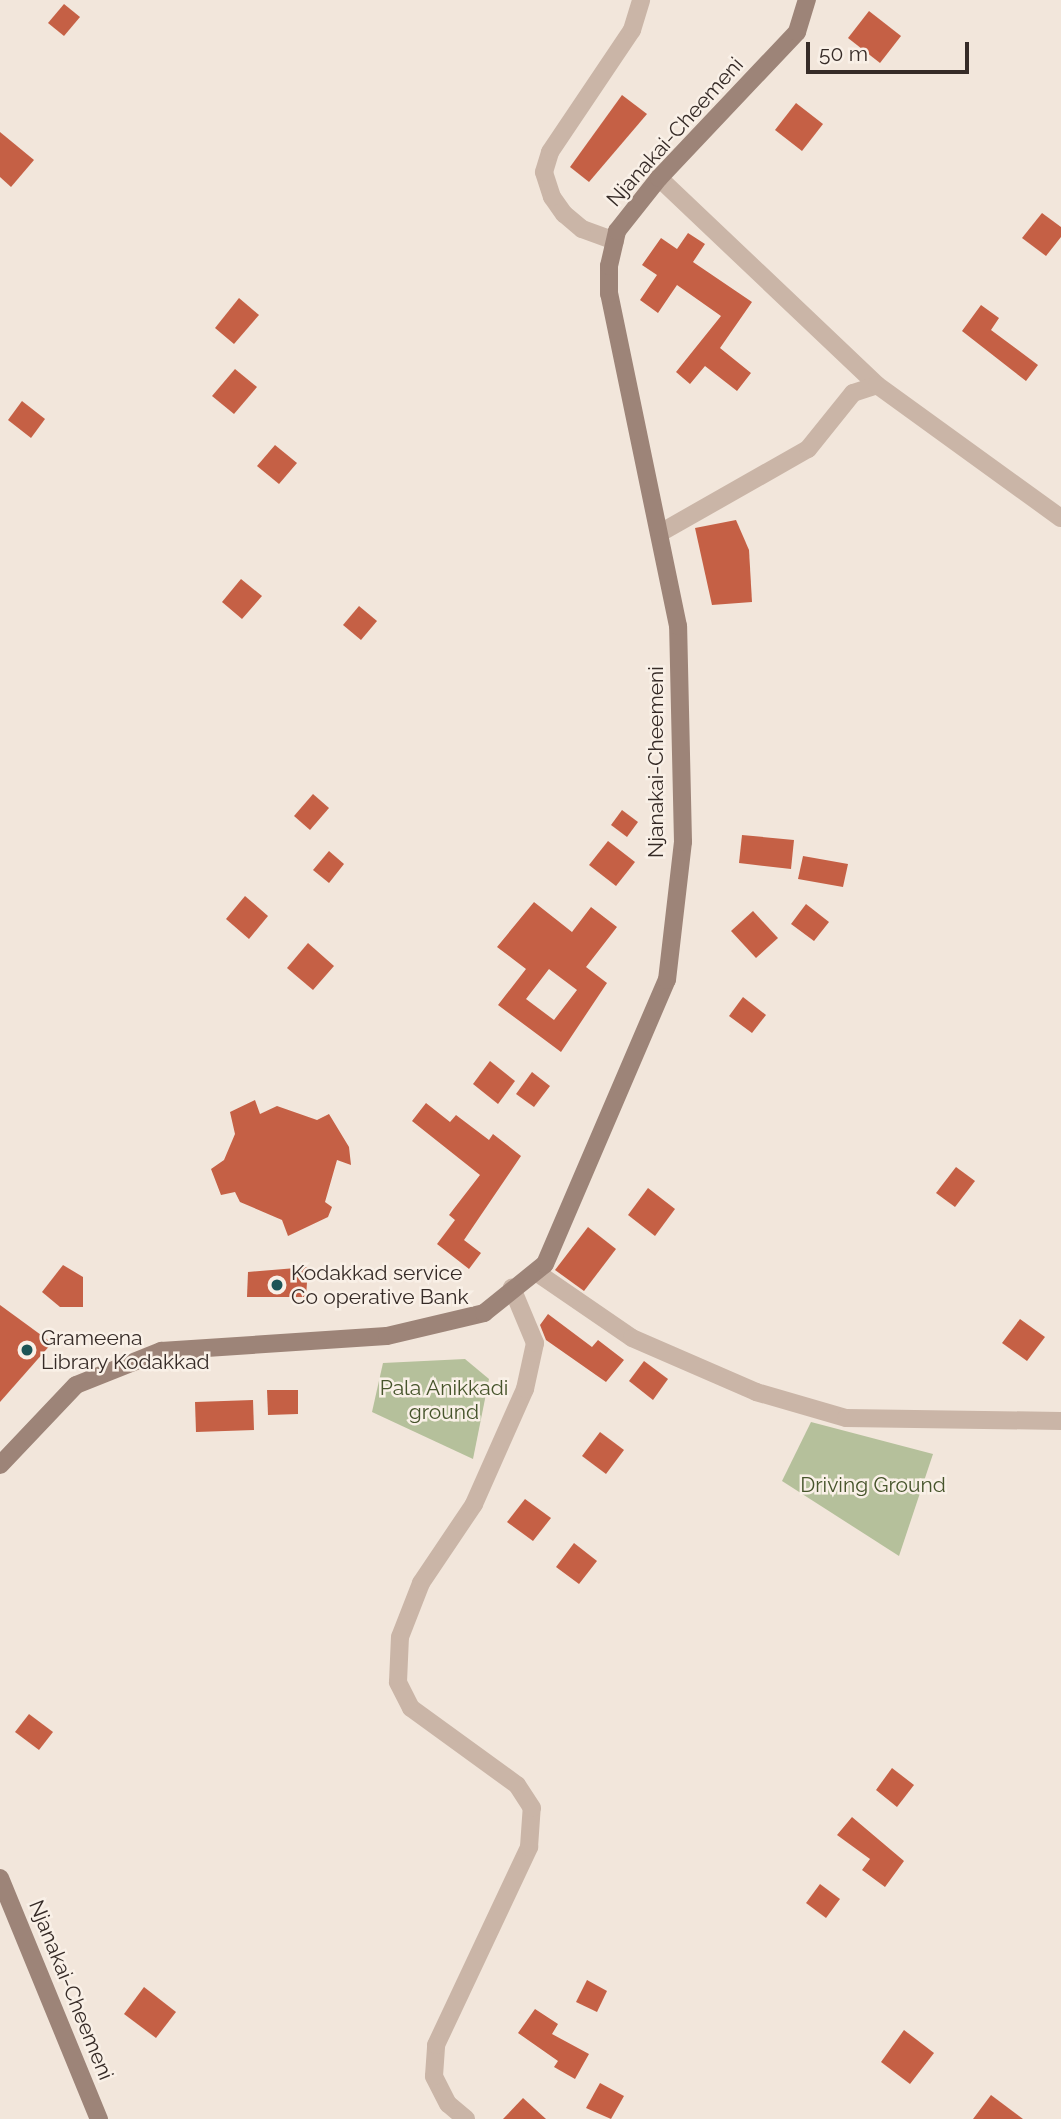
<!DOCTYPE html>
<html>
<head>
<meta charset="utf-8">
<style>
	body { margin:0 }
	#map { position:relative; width:1061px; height:2119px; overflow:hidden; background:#f2e6db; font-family:Raleway,sans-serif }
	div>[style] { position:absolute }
	.green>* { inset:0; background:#b5c09b }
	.building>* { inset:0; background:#c56045 }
	.minor>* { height:18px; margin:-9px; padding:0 9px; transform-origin:9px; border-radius:9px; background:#cab5a7 }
	.secondary>* { height:18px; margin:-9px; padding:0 9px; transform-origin:9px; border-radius:9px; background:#9d8478 }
	.dots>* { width:19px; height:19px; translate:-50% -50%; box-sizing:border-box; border:4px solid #f9f0e7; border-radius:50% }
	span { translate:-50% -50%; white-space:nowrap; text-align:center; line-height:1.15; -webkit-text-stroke:5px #f9f0e7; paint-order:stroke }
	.street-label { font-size:21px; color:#362b27 }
	.poi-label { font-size:21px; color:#362b27 }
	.left { translate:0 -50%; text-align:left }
	.park-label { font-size:21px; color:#46542b }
	.scale { position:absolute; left:806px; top:42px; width:163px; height:32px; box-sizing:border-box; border:4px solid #362b27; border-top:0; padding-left:9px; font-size:21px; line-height:24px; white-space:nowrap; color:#362b27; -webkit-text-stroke:5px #f9f0e7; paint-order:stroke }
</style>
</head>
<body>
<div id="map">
	<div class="green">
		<div style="clip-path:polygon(465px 1359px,489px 1379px,473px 1459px,372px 1412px,383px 1363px)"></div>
		<div style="clip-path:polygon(811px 1422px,933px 1454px,899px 1556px,782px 1481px)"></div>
	</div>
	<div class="building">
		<div style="clip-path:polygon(64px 4px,80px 17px,64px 36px,48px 23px)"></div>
		<div style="clip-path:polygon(869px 11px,901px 36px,880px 63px,848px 38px)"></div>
		<div style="clip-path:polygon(622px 95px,647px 114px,589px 182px,570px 167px)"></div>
		<div style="clip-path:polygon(796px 103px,823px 124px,802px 151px,775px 130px)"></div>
		<div style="clip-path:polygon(0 132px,34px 160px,11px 187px,0 177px)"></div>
		<div style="clip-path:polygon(1042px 213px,1061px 227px,1061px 237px,1046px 256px,1022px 238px)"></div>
		<div style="clip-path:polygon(688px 233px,705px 244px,693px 262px,752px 302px,720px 348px,751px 373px,737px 391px,705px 366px,690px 384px,676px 372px,721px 316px,677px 285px,658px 313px,640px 300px,657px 275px,642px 265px,661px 238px,677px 249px)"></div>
		<div style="clip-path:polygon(239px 298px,259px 315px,234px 344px,215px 328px)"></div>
		<div style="clip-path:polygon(981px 305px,999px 318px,991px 330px,1038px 365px,1026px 381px,962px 331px)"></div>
		<div style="clip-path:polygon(235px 369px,257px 387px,234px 414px,212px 396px)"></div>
		<div style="clip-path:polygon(22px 401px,45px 419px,31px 438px,8px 420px)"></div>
		<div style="clip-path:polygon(275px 445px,297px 463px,279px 484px,257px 466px)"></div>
		<div style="clip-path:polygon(736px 520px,749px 550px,752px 602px,712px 605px,695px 528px)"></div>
		<div style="clip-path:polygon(241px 579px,262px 596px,242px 619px,222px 602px)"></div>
		<div style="clip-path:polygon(359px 606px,377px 621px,361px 640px,343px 625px)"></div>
		<div style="clip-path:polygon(313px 794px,329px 808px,310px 830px,294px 816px)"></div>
		<div style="clip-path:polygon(622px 810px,638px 822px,627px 837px,611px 825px)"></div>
		<div style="clip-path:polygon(742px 835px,794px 840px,791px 869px,739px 863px)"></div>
		<div style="clip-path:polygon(608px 841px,635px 862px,616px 886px,589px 865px)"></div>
		<div style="clip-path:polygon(329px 851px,344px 864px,329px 883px,313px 870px)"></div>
		<div style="clip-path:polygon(803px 856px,848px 864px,843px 887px,798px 879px)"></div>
		<div style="clip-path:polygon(245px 896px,268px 916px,249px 939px,226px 919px)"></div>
		<div style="clip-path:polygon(evenodd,534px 902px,572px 932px,591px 907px,617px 927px,586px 967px,607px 983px,561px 1052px,498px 1005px,526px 969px,497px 947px,534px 902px,549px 969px,577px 990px,554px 1020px,526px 999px,549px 969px)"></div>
		<div style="clip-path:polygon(806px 904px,829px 922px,814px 941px,791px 924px)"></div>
		<div style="clip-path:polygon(753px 911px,778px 938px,756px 958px,731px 931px)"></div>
		<div style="clip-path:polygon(308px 943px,334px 966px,313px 990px,287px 968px)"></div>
		<div style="clip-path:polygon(743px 997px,766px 1015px,752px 1033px,729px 1016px)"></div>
		<div style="clip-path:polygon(490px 1061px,515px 1081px,498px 1104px,473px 1084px)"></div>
		<div style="clip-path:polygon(532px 1072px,550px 1086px,534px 1107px,516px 1094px)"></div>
		<div style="clip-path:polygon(255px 1100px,260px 1114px,277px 1106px,317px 1120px,329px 1114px,349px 1147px,351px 1165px,337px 1160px,325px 1202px,332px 1207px,328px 1217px,288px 1236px,282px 1220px,240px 1202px,235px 1192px,221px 1195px,211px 1169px,224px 1160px,235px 1134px,230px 1112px)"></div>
		<div style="clip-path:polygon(426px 1103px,450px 1122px,456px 1115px,489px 1140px,493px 1134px,521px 1156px,464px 1240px,481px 1253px,469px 1269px,437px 1244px,455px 1220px,449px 1215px,480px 1175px,412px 1121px)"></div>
		<div style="clip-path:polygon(956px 1167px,975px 1181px,955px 1207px,936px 1193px)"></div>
		<div style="clip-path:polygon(648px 1188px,675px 1209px,655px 1236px,628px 1215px)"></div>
		<div style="clip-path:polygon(588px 1227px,616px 1249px,584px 1291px,555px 1270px)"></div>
		<div style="clip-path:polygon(63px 1265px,83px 1277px,83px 1307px,60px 1307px,42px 1292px)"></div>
		<div style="clip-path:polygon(308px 1267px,306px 1297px,247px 1297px,248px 1272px)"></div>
		<div style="clip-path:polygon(0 1305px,52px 1343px,0 1402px)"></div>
		<div style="clip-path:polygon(548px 1314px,592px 1347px,598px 1340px,624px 1360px,606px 1382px,546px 1340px,540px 1325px)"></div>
		<div style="clip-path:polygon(1020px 1319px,1045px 1337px,1027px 1361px,1002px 1343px)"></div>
		<div style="clip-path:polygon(644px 1361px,668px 1379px,653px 1400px,629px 1381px)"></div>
		<div style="clip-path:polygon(267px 1390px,298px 1390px,298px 1414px,268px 1415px)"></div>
		<div style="clip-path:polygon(253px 1400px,254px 1430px,196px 1432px,195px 1402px)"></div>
		<div style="clip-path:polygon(600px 1432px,624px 1450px,606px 1474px,582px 1456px)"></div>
		<div style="clip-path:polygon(525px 1499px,551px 1518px,533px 1541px,507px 1522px)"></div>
		<div style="clip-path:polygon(574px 1543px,597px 1561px,579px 1584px,556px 1567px)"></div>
		<div style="clip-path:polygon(29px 1714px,53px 1732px,39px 1750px,15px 1732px)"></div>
		<div style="clip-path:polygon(892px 1768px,914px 1785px,897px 1807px,876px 1790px)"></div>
		<div style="clip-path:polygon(852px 1817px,904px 1861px,885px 1887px,862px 1870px,870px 1859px,837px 1835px)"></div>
		<div style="clip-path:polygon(820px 1884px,840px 1899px,826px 1918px,806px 1903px)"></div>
		<div style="clip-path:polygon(587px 1980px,607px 1991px,597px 2012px,576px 2002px)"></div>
		<div style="clip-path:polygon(144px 1987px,176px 2012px,156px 2038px,124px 2014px)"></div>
		<div style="clip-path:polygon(535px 2009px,558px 2024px,552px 2034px,589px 2054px,575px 2079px,554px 2067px,558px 2061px,518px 2033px)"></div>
		<div style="clip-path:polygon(904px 2030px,934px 2053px,910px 2084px,881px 2062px)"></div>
		<div style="clip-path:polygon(600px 2083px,624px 2096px,611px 2119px,586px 2108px)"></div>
		<div style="clip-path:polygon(991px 2095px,1023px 2119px,973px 2119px)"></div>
		<div style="clip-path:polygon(523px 2098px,546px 2119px,503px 2119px)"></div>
	</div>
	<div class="minor">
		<div style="left:659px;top:178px;width:301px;rotate:43.5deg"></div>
		<div style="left:615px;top:241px;width:35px;rotate:-160deg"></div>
		<div style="left:582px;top:229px;width:23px;rotate:-140deg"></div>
		<div style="left:564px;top:214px;width:21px;rotate:-125deg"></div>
		<div style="left:552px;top:197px;width:26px;rotate:-108deg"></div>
		<div style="left:544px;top:172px;width:21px;rotate:-73deg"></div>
		<div style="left:550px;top:152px;width:147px;rotate:-56.1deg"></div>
		<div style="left:632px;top:30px;width:31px;rotate:-73deg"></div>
		<div style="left:660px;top:533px;width:170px;rotate:-29.6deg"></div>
		<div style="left:808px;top:449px;width:72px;rotate:-51.2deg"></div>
		<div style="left:853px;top:393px;width:25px;rotate:-18deg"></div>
		<div style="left:877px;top:385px;width:227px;rotate:35.9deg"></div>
		<div style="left:536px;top:1272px;width:116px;rotate:34.5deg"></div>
		<div style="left:632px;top:1338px;width:135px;rotate:23.5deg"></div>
		<div style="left:756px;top:1392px;width:94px;rotate:16.1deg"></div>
		<div style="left:846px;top:1418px;width:215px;rotate:0.8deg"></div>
		<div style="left:466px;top:2119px;width:23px;rotate:-140deg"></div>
		<div style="left:448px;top:2104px;width:31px;rotate:-117deg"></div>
		<div style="left:434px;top:2076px;width:31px;rotate:-86deg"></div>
		<div style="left:436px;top:2045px;width:219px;rotate:-64.8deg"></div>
		<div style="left:529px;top:1847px;width:39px;rotate:-86deg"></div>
		<div style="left:532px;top:1808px;width:27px;rotate:-123deg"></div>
		<div style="left:517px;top:1785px;width:131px;rotate:-144deg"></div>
		<div style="left:411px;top:1708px;width:29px;rotate:-117deg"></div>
		<div style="left:398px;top:1682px;width:45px;rotate:-87.5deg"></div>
		<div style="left:400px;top:1637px;width:58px;rotate:-68.7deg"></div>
		<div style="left:421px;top:1583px;width:95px;rotate:-56.1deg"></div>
		<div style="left:474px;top:1504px;width:126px;rotate:-66.1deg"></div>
		<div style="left:525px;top:1389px;width:47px;rotate:-77.7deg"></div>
		<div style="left:535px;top:1343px;width:60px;rotate:-112.7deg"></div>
	</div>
	<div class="secondary">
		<div style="left:0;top:1465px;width:110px;rotate:-46.5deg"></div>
		<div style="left:76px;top:1385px;width:92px;rotate:-21.8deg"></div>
		<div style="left:161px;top:1351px;width:226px;rotate:-3.8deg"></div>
		<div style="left:387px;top:1336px;width:100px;rotate:-13.3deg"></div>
		<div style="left:484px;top:1313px;width:78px;rotate:-38.8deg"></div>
		<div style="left:545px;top:1264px;width:309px;rotate:-66.8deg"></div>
		<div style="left:667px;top:980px;width:139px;rotate:-83.4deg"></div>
		<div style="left:683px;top:842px;width:216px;rotate:-91.3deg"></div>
		<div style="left:678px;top:626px;width:339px;rotate:-101.7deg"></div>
		<div style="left:609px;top:294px;width:28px;rotate:-90deg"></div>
		<div style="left:609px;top:266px;width:36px;rotate:-77deg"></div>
		<div style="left:617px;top:231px;width:68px;rotate:-51.6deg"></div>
		<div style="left:659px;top:178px;width:201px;rotate:-46.6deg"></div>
		<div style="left:797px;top:32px;width:34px;rotate:-73deg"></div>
		<div style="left:0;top:1878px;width:261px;rotate:67.7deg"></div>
	</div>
	<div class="dots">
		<div style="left:277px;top:1285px;background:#1d5557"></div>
		<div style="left:27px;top:1350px;background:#1d5557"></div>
	</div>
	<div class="street-label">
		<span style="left:675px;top:132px;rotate:-48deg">Njanakai-Cheemeni</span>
		<span style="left:656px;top:762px;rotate:-90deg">Njanakai-Cheemeni</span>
		<span style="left:71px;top:1990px;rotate:68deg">Njanakai-Cheemeni</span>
	</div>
	<div class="poi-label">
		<span class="left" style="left:291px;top:1285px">Kodakkad service<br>Co operative Bank</span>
		<span class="left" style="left:41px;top:1350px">Grameena<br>Library Kodakkad</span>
	</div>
	<div class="park-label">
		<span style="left:444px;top:1400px">Pala Anikkadi<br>ground</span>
		<span style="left:873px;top:1485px">Driving Ground</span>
	</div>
	<div class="scale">50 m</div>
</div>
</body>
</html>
